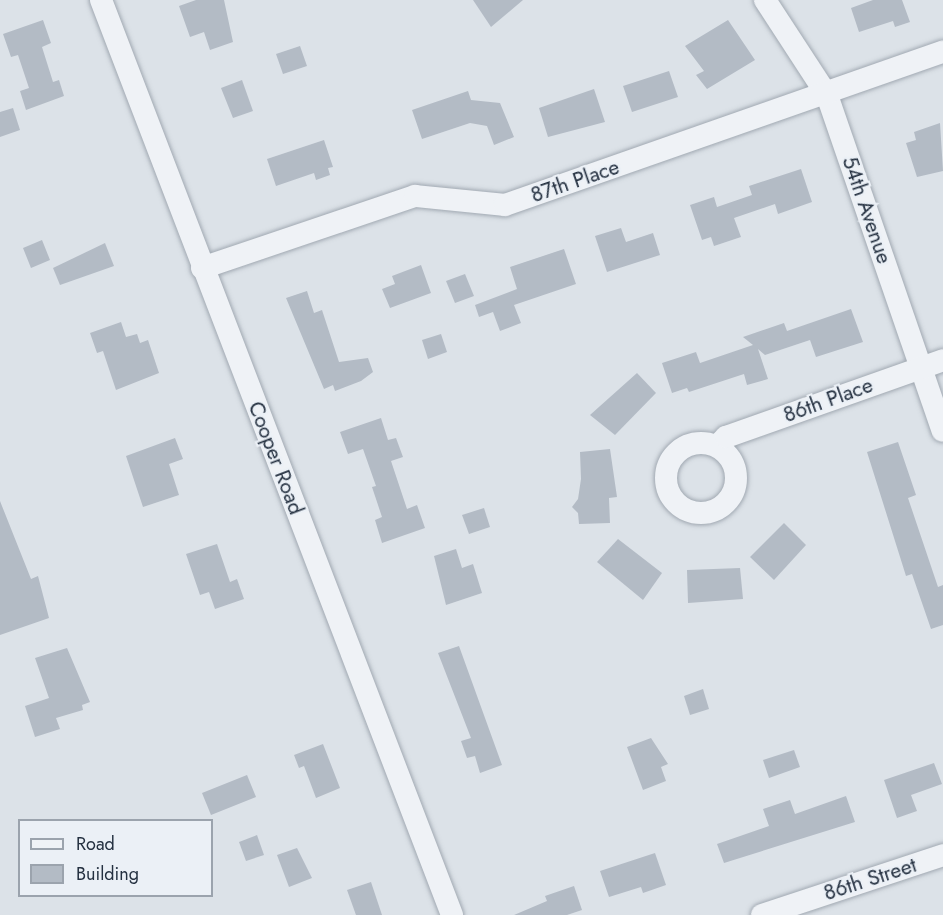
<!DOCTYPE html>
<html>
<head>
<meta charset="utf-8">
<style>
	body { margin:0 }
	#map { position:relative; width:943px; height:915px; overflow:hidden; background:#dce2e8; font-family:Jost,sans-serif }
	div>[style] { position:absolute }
	.building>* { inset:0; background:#b3bbc5 }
	.roads { filter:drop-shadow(0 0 2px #a1a9b2) drop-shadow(0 0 2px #a1a9b2) }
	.minor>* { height:22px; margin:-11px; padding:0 11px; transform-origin:11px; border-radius:11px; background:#eff2f6 }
	.minor>.ring { margin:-11px; padding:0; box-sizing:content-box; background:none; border:22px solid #eff2f6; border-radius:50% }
	span { translate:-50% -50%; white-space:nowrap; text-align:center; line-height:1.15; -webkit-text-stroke:4.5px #ebf0f6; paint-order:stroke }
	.street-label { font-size:21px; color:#243040 }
	.legend { position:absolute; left:18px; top:819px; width:195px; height:78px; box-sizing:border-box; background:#ebf0f6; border:2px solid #9ba3ad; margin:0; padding:8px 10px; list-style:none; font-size:18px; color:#243040 }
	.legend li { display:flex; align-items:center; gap:12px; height:30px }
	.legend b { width:30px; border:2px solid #9ba3ad }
</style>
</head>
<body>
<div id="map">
	<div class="building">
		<div style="clip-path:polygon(196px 0,224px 0,233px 42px,210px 50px,204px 32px,190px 37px,179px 6px)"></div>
		<div style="clip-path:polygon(473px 0,523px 0,491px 27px)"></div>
		<div style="clip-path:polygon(873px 0,902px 0,910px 22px,895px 27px,893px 21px,859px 32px,851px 8px)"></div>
		<div style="clip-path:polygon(43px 20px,51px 43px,42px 47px,53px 82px,59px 80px,64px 96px,26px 110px,20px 91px,29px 88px,18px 55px,11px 57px,3px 34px)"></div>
		<div style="clip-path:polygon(728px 20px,755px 60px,707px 89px,696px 75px,704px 71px,685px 46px)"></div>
		<div style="clip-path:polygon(300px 46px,307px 66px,283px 74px,276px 54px)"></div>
		<div style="clip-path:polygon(669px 71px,678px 97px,632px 112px,623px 86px)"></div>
		<div style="clip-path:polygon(242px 80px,253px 111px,233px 118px,221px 88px)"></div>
		<div style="clip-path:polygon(594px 89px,605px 122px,548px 137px,539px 108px)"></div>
		<div style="clip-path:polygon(468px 91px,471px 100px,500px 103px,514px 137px,494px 145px,487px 126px,470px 123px,422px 139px,412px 110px)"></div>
		<div style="clip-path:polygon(13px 108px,20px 130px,0 137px,0 112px)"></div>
		<div style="clip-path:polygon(940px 123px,943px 171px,917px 177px,906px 143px,916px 140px,914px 132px)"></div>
		<div style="clip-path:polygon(324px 140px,333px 167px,328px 168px,330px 175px,316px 180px,314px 173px,276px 186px,267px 159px)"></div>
		<div style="clip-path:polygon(801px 169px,812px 202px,778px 214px,775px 204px,734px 218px,741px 237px,714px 246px,711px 237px,702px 240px,690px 205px,714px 197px,717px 207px,752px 195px,749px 186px)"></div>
		<div style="clip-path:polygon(621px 228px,626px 242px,653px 233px,660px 255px,607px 272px,595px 236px)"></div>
		<div style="clip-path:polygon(42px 240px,50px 260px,31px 268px,23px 248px)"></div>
		<div style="clip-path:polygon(105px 243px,114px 266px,60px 285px,53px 268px)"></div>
		<div style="clip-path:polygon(564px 249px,576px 284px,514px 305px,521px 323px,500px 331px,493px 312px,479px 317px,475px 305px,517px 289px,510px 267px)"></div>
		<div style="clip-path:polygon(421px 265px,431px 293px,390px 308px,382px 289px,395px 284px,392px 276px)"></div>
		<div style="clip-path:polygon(465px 274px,474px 296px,455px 303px,446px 281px)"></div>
		<div style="clip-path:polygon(307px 291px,314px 313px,322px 310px,339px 362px,368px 358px,373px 372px,361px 381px,335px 391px,333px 385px,324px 389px,286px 298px)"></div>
		<div style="clip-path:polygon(851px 309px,863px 342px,816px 357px,810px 340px,765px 355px,758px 349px,768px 379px,747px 385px,744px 374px,689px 392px,687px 388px,672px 393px,662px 363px,696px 352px,700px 363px,753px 345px,743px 337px,784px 323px,787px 331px)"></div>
		<div style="clip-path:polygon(121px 322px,126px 337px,137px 334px,140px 343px,148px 340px,159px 373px,116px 390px,103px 351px,97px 353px,90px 333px)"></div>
		<div style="clip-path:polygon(441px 334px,447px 352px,428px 359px,422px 340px)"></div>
		<div style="clip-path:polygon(637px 373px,656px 393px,615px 435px,590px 415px)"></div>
		<div style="clip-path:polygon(381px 418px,388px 440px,396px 438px,403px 457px,391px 461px,407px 509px,417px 505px,425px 528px,382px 543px,375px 520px,382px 517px,372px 487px,376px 486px,363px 449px,348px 454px,340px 432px)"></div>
		<div style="clip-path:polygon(175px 438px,183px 459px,169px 464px,179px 495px,143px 507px,126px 456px)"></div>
		<div style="clip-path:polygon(898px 442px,916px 495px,908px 498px,938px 587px,943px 585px,943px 625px,931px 629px,912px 574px,906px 576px,867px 452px)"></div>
		<div style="clip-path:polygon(610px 449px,617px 497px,609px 498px,610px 523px,579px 524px,578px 513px,572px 507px,578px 499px,581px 479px,580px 452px)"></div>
		<div style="clip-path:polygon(0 501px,31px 579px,38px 576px,49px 618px,0 635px)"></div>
		<div style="clip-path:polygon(484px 508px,490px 527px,469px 534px,462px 515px)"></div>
		<div style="clip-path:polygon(784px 523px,806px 545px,774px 580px,750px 557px)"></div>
		<div style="clip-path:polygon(618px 539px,662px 573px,643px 600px,597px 562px)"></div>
		<div style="clip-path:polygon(217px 544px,230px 582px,237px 579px,244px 599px,215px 609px,209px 592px,200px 595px,186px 554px)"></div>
		<div style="clip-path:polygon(456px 549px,462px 568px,473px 564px,482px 593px,446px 605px,434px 556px)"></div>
		<div style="clip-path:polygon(740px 568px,743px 599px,688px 603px,687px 570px)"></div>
		<div style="clip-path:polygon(459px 646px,502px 765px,480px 773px,475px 756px,467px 758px,461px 741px,471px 738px,438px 653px)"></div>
		<div style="clip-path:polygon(67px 648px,90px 702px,82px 705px,83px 710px,56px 718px,60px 729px,35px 737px,25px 706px,49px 698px,35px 658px)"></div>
		<div style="clip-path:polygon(703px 689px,709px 709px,690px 715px,684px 696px)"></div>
		<div style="clip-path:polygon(651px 738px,668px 764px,661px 767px,666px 781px,643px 790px,627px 747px)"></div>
		<div style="clip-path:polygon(323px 744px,340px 788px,316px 798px,304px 766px,299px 768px,294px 755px)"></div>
		<div style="clip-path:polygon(794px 750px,800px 767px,769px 778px,763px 760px)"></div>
		<div style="clip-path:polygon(934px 763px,942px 784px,911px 795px,917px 811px,897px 818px,884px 780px)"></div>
		<div style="clip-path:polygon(247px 775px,256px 797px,211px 815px,202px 793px)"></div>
		<div style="clip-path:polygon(846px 796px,855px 822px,724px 863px,717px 844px,769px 826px,763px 809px,790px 800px,795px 814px)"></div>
		<div style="clip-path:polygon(257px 835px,264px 855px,246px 861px,239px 842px)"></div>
		<div style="clip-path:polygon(297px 848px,312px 878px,289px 887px,277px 855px)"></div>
		<div style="clip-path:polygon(655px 853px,666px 885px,643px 893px,641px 887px,609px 897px,600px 871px)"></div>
		<div style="clip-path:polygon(371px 882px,382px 915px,356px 915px,347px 890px)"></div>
		<div style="clip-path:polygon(574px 886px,582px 910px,567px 915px,514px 915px,547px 901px,545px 896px)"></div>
	</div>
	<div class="roads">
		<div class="minor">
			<div style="left:101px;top:0;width:980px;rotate:69.01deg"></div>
			<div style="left:765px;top:0;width:113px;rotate:56.9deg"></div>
			<div style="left:827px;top:95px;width:355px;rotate:71deg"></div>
			<div style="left:202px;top:268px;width:225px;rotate:-18.7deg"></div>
			<div style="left:415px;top:196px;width:90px;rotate:5.7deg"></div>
			<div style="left:505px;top:205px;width:464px;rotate:-19.3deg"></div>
			<div class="ring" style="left:666px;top:443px;width:48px;height:48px"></div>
			<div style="left:717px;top:446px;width:13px;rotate:-45deg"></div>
			<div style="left:726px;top:437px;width:230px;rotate:-19.5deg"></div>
			<div style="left:762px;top:915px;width:191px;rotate:-18.3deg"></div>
		</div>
	</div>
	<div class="street-label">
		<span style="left:575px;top:181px;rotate:-19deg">87th Place</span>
		<span style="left:867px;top:210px;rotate:71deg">54th Avenue</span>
		<span style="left:828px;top:400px;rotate:-20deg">86th Place</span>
		<span style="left:276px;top:458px;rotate:69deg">Cooper Road</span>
		<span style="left:870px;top:879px;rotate:-18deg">86th Street</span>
	</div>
	<ul class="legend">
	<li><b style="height:8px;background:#eff2f6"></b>Road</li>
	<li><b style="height:16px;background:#b3bbc5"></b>Building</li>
	</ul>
</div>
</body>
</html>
